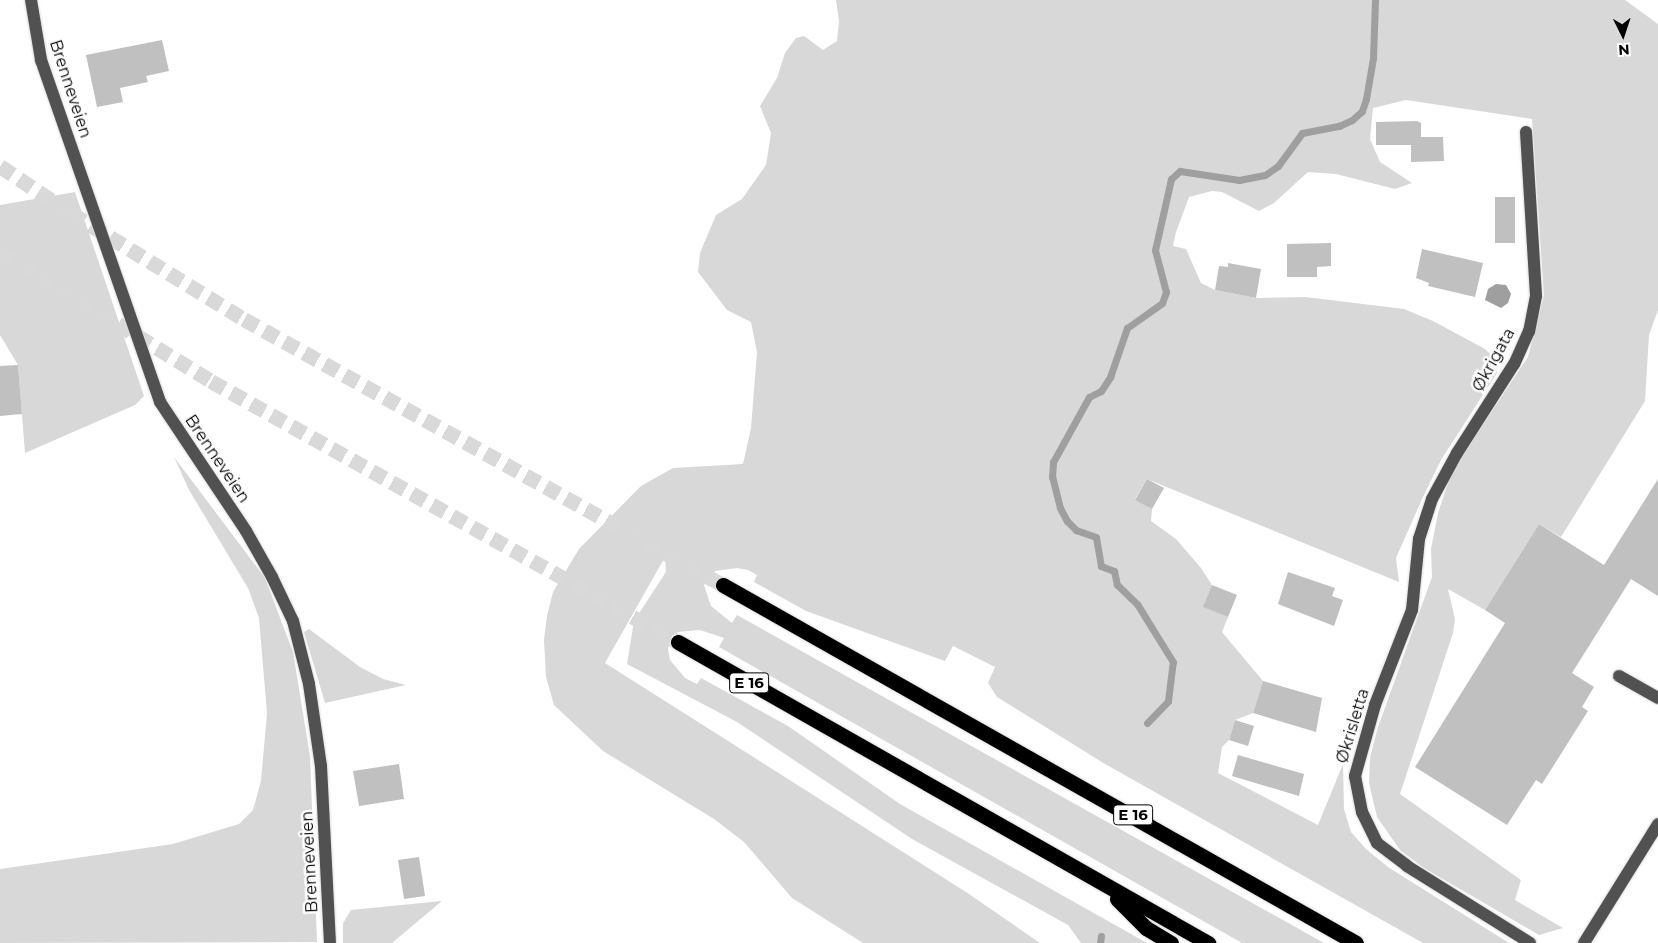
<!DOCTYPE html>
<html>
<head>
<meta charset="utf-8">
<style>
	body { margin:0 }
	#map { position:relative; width:1658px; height:943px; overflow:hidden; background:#fff; font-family:Montserrat,sans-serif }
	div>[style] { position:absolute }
	.green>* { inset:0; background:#d8d8d8 }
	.water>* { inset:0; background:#9f9f9f }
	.stream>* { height:7px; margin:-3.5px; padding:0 3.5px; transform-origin:3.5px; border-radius:3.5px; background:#9f9f9f }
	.building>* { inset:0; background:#c0c0c0 }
	.highway-tunnel>* { height:15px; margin-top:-7.5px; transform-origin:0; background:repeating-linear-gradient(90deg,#d9d9d9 0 15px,transparent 0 23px) }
	.roads { filter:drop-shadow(0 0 1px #dbdbdb) drop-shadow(0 0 1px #dbdbdb) }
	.minor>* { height:12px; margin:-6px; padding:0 6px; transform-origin:6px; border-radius:6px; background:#515151 }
	.highway>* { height:15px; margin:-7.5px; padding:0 7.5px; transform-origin:7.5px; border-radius:7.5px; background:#000 }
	span { translate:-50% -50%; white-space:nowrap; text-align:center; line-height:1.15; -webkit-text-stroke:5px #fff; paint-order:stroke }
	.shield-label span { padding:1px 4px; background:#fff; border:1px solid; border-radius:4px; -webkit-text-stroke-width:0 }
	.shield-label { font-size:15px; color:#000; font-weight:700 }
	.street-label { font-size:16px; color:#000 }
	.north { position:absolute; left:1598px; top:10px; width:50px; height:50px; -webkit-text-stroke:4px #fff; paint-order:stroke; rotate:176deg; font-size:14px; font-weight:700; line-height:20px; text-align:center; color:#000 }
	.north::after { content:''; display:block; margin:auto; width:18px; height:22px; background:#000; clip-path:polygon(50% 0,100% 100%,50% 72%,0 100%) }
</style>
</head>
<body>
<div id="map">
	<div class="green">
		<div style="clip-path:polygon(836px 0,1625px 0,1658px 24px,1658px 310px,1649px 335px,1645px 401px,1561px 537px,1539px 524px,1485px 610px,1448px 589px,1455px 619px,1453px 633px,1400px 794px,1521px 880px,1515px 900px,1563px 928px,1539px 935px,1424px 868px,1400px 850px,1377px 817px,1369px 783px,1370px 757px,1378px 727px,1432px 577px,1431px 549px,1438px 513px,1452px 471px,1528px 357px,1544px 295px,1532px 119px,1406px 100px,1373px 108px,1370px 139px,1380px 162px,1412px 183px,1395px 189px,1336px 174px,1308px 172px,1274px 203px,1259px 211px,1222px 192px,1212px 191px,1189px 197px,1176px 232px,1173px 246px,1186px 249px,1201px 283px,1215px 290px,1256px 298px,1305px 297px,1404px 309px,1433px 321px,1485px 349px,1498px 361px,1497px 373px,1441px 460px,1422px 499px,1396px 558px,1399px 582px,1147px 479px,1135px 499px,1152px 509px,1151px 521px,1176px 539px,1201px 568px,1212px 585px,1204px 607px,1228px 617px,1222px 632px,1263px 681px,1253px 713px,1235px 720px,1229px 740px,1222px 747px,1218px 773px,1318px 825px,1343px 764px,1344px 809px,1351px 832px,1366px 849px,1388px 867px,1509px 943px,1423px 943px,1105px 764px,997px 697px,988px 683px,995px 667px,953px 646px,945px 661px,806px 611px,754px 582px,757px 575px,748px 570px,737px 568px,715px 571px,704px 585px,711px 606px,732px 623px,737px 615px,1324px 943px,1242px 943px,719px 647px,724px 638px,700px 630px,678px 632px,672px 636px,668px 649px,670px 660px,685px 678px,697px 684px,701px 678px,788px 726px,900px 804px,1147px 943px,1081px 943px,1068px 925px,912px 839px,737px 722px,627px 664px,634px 621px,666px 572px,665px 557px,605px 663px,966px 892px,1040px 943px,863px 943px,792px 898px,744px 842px,714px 819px,603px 751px,554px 705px,546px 677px,544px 640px,547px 616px,553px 592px,579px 549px,641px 486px,673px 468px,743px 464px,751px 428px,757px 352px,751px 322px,727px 310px,698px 272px,700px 253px,716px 215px,742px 199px,766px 165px,771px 133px,760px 106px,777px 78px,785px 53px,796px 38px,804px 36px,823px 50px,837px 41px,839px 21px)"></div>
		<div style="clip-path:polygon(75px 192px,144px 396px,135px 405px,25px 453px,18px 365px,0 335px,0 205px)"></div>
		<div style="clip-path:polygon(174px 457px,265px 578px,293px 652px,310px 756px,317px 942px,0 943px,0 869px,173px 844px,239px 824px,253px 810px,261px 781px,267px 713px,259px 618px,248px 588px,189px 490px)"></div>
		<div style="clip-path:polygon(309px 629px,360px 667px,383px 679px,406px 685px,325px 703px,304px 632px)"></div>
		<div style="clip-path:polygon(442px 901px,392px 943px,343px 943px,343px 923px,351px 910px)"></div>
	</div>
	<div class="water">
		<div style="clip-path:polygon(1496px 284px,1506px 285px,1511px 294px,1508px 303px,1501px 308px,1485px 300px,1488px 289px)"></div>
	</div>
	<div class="stream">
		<div style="left:1147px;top:723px;width:30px;rotate:-46deg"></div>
		<div style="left:1168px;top:701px;width:39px;rotate:-83deg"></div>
		<div style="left:1173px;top:662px;width:68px;rotate:-121.8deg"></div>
		<div style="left:1137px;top:604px;width:28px;rotate:-136deg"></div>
		<div style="left:1117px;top:585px;width:14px;rotate:-102deg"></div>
		<div style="left:1114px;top:571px;width:14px;rotate:-159deg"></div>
		<div style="left:1101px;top:566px;width:29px;rotate:-100deg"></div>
		<div style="left:1096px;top:537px;width:21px;rotate:-161deg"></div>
		<div style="left:1076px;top:530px;width:13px;rotate:-135deg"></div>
		<div style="left:1067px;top:521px;width:15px;rotate:-118deg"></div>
		<div style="left:1060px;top:508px;width:32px;rotate:-104deg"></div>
		<div style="left:1052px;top:477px;width:15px;rotate:-86deg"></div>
		<div style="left:1053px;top:462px;width:74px;rotate:-61deg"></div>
		<div style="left:1089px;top:397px;width:13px;rotate:-27deg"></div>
		<div style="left:1101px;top:391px;width:17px;rotate:-57deg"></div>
		<div style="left:1110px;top:377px;width:52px;rotate:-70.9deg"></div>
		<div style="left:1127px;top:328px;width:43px;rotate:-35.5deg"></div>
		<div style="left:1162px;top:303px;width:12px;rotate:-70deg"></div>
		<div style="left:1166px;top:292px;width:43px;rotate:-104.7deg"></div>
		<div style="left:1155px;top:250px;width:73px;rotate:-77.3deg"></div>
		<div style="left:1171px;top:179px;width:12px;rotate:-42deg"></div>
		<div style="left:1180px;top:171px;width:60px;rotate:8.7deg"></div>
		<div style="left:1239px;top:180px;width:26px;rotate:-11deg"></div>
		<div style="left:1265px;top:175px;width:16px;rotate:-35deg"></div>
		<div style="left:1278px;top:166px;width:41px;rotate:-54deg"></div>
		<div style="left:1302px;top:133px;width:38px;rotate:-11deg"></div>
		<div style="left:1339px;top:126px;width:14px;rotate:-25deg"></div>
		<div style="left:1352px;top:120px;width:13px;rotate:-42deg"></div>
		<div style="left:1362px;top:111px;width:13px;rotate:-72deg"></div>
		<div style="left:1366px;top:99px;width:42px;rotate:-80.3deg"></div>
		<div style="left:1373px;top:58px;width:58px;rotate:-88deg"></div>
		<div style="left:1100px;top:943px;width:7px;rotate:-82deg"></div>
	</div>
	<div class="building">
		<div style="clip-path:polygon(162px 40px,169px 71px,146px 76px,148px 82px,120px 88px,123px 102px,97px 107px,86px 55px)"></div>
		<div style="clip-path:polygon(1417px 121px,1421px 123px,1421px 137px,1443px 137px,1444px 161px,1411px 162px,1411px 145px,1376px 145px,1376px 122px)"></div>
		<div style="clip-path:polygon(1495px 197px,1515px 197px,1515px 243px,1495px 243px)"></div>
		<div style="clip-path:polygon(1331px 243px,1331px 266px,1317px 267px,1317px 277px,1287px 277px,1287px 244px)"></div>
		<div style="clip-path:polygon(1422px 249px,1483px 263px,1475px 297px,1428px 286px,1429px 283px,1416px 278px)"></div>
		<div style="clip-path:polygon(1228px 263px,1261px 269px,1256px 298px,1215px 290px,1219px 266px,1228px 267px)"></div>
		<div style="clip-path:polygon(18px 365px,22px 414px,0 416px,0 366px)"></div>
		<div style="clip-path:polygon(1147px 479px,1164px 488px,1152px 509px,1135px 500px)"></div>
		<div style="clip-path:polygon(1658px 479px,1658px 596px,1631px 579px,1572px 673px,1594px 687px,1582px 707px,1588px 711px,1542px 784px,1536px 780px,1507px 825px,1415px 767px,1505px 623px,1485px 610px,1539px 524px,1604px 565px)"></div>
		<div style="clip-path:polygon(1288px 572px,1335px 588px,1332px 596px,1343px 600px,1334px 626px,1278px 604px)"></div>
		<div style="clip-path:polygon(1212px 585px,1237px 595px,1228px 617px,1203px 607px)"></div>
		<div style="clip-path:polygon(1263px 681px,1322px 698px,1316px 732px,1253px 713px)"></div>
		<div style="clip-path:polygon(1235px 720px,1254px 726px,1248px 746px,1229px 740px)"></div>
		<div style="clip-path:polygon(1238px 755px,1304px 774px,1299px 796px,1232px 776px)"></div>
		<div style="clip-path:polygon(399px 764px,404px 799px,359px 806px,353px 771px)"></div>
		<div style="clip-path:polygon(419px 857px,425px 896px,404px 899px,398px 860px)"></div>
	</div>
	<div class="highway-tunnel">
		<div style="left:0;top:166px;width:85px;rotate:33.5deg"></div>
		<div style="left:71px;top:213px;width:203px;rotate:31.5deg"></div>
		<div style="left:244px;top:319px;width:548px;rotate:29.04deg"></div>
		<div style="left:0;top:252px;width:247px;rotate:31.4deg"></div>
		<div style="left:211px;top:381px;width:535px;rotate:29.2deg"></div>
	</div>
	<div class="roads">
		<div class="minor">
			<div style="left:31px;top:0;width:61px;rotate:80.5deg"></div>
			<div style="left:41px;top:60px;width:362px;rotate:70.8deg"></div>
			<div style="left:160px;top:402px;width:155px;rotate:56.3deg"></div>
			<div style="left:246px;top:531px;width:53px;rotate:60.5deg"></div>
			<div style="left:272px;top:577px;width:49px;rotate:64.5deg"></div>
			<div style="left:293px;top:621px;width:65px;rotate:75.7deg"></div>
			<div style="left:309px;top:684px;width:83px;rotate:81.7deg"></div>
			<div style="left:321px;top:766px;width:177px;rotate:87.1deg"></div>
			<div style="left:1526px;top:132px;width:164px;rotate:86.5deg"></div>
			<div style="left:1536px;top:296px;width:36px;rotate:101deg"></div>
			<div style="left:1529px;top:331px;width:36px;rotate:114deg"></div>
			<div style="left:1514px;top:364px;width:106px;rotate:122.6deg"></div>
			<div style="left:1457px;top:453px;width:52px;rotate:118.5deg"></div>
			<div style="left:1432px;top:499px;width:42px;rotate:108deg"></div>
			<div style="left:1419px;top:539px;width:71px;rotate:95.6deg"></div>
			<div style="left:1412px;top:610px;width:102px;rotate:111.3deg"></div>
			<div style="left:1375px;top:705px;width:74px;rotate:105.7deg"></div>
			<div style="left:1355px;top:776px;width:37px;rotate:79deg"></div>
			<div style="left:1362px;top:812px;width:34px;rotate:64deg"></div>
			<div style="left:1377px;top:843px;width:38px;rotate:37deg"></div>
			<div style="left:1407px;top:866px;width:145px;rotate:32deg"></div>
			<div style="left:1619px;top:676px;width:45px;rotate:29.4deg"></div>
			<div style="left:1584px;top:943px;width:140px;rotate:-58.1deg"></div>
		</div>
		<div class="highway">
			<div style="left:723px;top:585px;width:727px;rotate:29.49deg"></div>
			<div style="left:678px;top:642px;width:610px;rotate:29.59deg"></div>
			<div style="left:1117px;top:899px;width:41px;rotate:45deg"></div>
			<div style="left:1146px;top:928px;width:29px;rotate:31deg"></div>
		</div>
	</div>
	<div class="shield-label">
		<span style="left:749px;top:683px">E 16</span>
		<span style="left:1133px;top:815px">E 16</span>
	</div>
	<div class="street-label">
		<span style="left:70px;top:89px;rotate:72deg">Brenneveien</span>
		<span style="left:1494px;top:360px;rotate:-61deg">Økrigata</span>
		<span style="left:217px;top:459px;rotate:56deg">Brenneveien</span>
		<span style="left:1353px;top:726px;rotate:-73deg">Økrisletta</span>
		<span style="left:310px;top:862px;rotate:-93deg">Brenneveien</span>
	</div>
	<div class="north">N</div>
</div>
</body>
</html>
